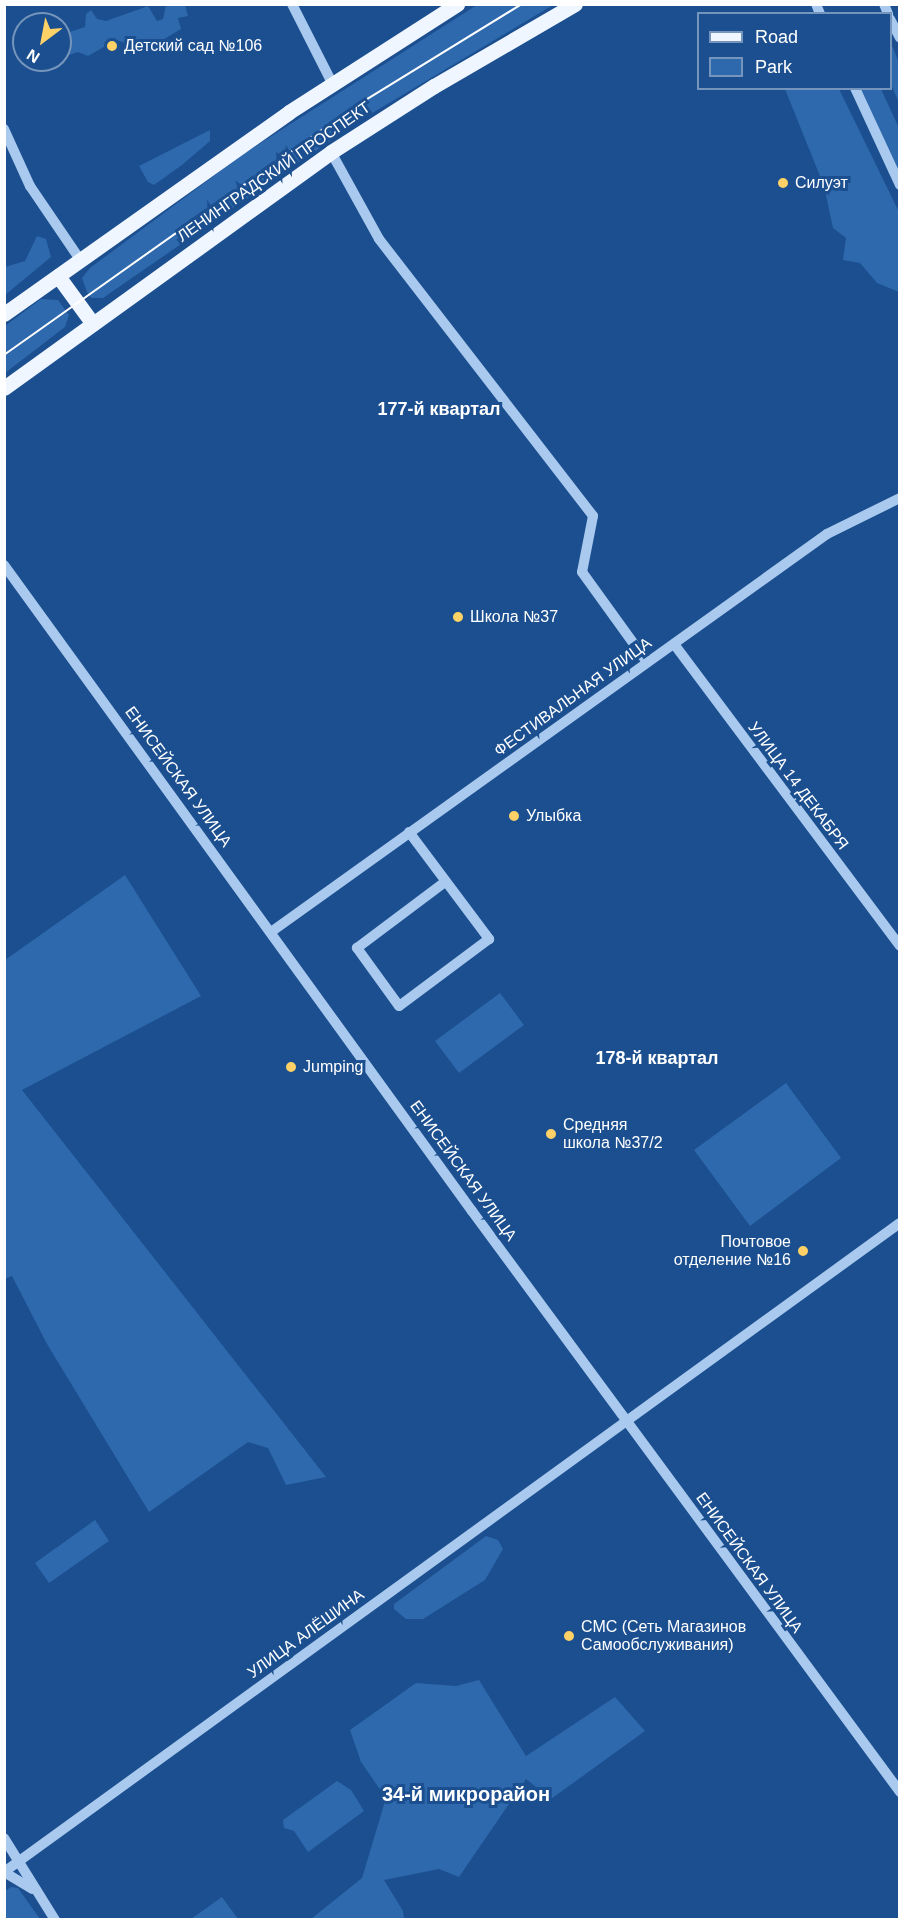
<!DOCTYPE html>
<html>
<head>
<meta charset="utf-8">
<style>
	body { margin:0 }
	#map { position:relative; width:904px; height:1924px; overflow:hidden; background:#1b4f8f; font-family:Arial,sans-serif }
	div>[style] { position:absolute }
	.green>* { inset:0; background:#2e69ad }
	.minor>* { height:10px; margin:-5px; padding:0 5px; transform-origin:5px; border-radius:5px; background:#a9c9ee }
	.major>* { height:15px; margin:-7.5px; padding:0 7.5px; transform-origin:7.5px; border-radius:7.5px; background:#f0f6ff }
	.tram>* { height:1.5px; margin:-0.75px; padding:0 0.75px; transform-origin:0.75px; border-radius:0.75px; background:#fff }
	.dots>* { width:16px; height:16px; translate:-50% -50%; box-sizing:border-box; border:3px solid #1b4f8f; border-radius:50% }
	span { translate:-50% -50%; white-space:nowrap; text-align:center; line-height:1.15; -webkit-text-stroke:6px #1b4f8f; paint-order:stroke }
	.poi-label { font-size:16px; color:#fff }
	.left { translate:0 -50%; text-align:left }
	.right { translate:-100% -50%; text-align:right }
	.street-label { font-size:16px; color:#fff }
	.neighbourhood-label { font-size:18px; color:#fff; font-weight:700 }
	.quarter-label { font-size:20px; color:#fff; font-weight:700 }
	.frame { position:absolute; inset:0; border:6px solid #fff; pointer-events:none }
	.legend { position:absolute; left:697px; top:12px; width:195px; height:78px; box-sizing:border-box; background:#1b4f8f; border:2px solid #7695bc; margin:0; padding:8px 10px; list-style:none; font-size:18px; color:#fff }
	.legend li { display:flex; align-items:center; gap:12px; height:30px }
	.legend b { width:30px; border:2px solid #7695bc }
	.north { position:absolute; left:12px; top:12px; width:60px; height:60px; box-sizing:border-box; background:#1b4f8f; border:2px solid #7695bc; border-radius:50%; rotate:212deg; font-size:16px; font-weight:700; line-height:24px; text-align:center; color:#fff }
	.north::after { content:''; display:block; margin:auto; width:21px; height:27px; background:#ffd166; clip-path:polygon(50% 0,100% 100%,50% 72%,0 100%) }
</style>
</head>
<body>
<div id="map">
	<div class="green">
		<div style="clip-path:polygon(166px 5px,185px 5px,188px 16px,178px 18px,181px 29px,141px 53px,138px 47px,116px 40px,88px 56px,78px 52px,60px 58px,60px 35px,85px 27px,86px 14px,91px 10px,97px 19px,106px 21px,148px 6px,157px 21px,163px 19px)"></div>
		<div style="clip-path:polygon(477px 5px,553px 5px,359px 121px,103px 298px,91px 298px,87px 292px,82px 278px,90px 268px,242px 155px)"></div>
		<div style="clip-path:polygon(891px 43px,899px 63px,899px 103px,891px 84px)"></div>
		<div style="clip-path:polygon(785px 89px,839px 89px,899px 212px,899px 292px,877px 283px,860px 263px,843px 260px,846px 238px,833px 228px,824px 186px)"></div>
		<div style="clip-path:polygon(860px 89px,881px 89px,899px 128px,899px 176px)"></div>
		<div style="clip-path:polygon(210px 130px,210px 141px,182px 165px,154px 185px,148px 182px,139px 166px)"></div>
		<div style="clip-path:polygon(37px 236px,46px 239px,51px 257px,5px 295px,5px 267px,25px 261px)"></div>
		<div style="clip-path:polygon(41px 299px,58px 300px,69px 315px,65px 327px,5px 373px,5px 326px)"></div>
		<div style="clip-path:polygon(125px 875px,201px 996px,22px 1090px,326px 1477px,286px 1485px,268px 1448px,248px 1442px,149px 1512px,47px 1344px,12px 1276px,4px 1279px,5px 960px)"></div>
		<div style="clip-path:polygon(500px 993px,524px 1025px,459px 1073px,435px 1041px)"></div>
		<div style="clip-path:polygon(786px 1083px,841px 1158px,750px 1226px,694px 1150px)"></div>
		<div style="clip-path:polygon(95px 1520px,109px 1541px,49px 1583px,35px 1563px)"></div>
		<div style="clip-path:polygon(486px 1536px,498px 1540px,503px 1549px,485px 1580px,423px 1619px,406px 1619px,394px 1609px,394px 1604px)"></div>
		<div style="clip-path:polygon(479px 1680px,526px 1756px,615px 1697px,645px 1731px,551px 1799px,526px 1779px,459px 1877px,439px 1869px,384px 1880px,403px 1911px,404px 1919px,311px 1919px,362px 1878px,386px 1798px,361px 1762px,350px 1730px,416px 1683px,456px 1686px)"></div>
		<div style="clip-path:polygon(337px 1781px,351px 1790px,364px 1811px,308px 1852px,294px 1831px,284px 1828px,283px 1820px)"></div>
		<div style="clip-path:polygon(11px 1887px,18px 1888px,40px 1919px,5px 1919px,5px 1891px)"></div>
		<div style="clip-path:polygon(222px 1897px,238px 1919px,191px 1919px)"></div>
	</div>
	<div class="minor">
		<div style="left:292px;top:4px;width:89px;rotate:63.1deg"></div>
		<div style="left:816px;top:4px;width:11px;rotate:68deg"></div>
		<div style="left:884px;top:4px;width:11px;rotate:68deg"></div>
		<div style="left:890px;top:19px;width:21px;rotate:62deg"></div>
		<div style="left:855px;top:88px;width:107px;rotate:65.1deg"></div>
		<div style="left:4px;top:129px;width:63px;rotate:65.5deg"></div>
		<div style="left:30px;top:186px;width:91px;rotate:55.8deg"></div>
		<div style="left:331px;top:152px;width:99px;rotate:61.1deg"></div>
		<div style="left:379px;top:239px;width:350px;rotate:52.3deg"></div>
		<div style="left:593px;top:516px;width:57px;rotate:101.1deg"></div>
		<div style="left:582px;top:572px;width:111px;rotate:54.2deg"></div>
		<div style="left:4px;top:565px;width:798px;rotate:54.08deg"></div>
		<div style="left:472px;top:1211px;width:722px;rotate:53.62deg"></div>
		<div style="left:674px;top:644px;width:377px;rotate:53.2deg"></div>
		<div style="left:409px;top:832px;width:134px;rotate:53.2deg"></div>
		<div style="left:489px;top:939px;width:112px;rotate:143.3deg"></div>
		<div style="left:399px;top:1006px;width:72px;rotate:-125.9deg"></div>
		<div style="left:357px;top:948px;width:110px;rotate:-36.9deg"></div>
		<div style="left:271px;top:932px;width:684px;rotate:-35.6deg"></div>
		<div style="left:827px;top:534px;width:81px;rotate:-26.3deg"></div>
		<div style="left:4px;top:1838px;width:97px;rotate:58.1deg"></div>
		<div style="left:4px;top:1872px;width:1106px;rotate:-35.92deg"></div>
		<div style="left:4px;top:1872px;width:33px;rotate:31deg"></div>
	</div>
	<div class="major">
		<div style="left:58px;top:276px;width:59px;rotate:53.9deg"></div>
		<div style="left:4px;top:314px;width:349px;rotate:-35.3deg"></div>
		<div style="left:289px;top:112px;width:200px;rotate:-32.7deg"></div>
		<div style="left:4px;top:388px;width:403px;rotate:-35.8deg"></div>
		<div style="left:331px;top:152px;width:122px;rotate:-32.7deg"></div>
		<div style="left:434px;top:86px;width:163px;rotate:-30.2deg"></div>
	</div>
	<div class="tram">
		<div style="left:4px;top:355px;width:422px;rotate:-35.3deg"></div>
		<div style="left:348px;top:111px;width:204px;rotate:-31.6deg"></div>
	</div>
	<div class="dots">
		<div style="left:112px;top:46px;background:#ffd166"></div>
		<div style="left:783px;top:183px;background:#ffd166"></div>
		<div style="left:458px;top:617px;background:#ffd166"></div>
		<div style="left:514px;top:816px;background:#ffd166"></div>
		<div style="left:291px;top:1067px;background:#ffd166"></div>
		<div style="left:551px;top:1134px;background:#ffd166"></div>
		<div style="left:803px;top:1251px;background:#ffd166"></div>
		<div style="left:569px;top:1636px;background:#ffd166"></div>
	</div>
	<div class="poi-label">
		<span class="left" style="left:124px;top:46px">Детский сад №106</span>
		<span class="left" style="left:795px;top:183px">Силуэт</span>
		<span class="left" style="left:470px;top:617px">Школа №37</span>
		<span class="left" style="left:526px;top:816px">Улыбка</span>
		<span class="left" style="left:303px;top:1067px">Jumping</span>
		<span class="left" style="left:563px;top:1134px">Средняя<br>школа №37/2</span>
		<span class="right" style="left:791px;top:1251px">Почтовое<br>отделение №16</span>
		<span class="left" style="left:581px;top:1636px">СМС (Сеть Магазинов<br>Самообслуживания)</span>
	</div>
	<div class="street-label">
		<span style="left:274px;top:172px;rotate:-35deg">ЛЕНИНГРАДСКИЙ ПРОСПЕКТ</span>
		<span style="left:573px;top:697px;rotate:-36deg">ФЕСТИВАЛЬНАЯ УЛИЦА</span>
		<span style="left:178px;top:777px;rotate:54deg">ЕНИСЕЙСКАЯ УЛИЦА</span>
		<span style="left:798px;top:786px;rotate:53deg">УЛИЦА 14 ДЕКАБРЯ</span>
		<span style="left:463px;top:1171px;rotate:54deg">ЕНИСЕЙСКАЯ УЛИЦА</span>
		<span style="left:749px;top:1563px;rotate:54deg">ЕНИСЕЙСКАЯ УЛИЦА</span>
		<span style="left:306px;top:1634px;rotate:-36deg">УЛИЦА АЛЁШИНА</span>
	</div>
	<div class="neighbourhood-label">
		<span style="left:439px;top:409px">177-й квартал</span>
		<span style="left:657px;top:1058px">178-й квартал</span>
	</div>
	<div class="quarter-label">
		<span style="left:466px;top:1794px">34-й микрорайон</span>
	</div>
	<div class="frame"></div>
	<ul class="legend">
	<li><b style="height:8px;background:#f0f6ff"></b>Road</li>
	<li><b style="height:16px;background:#2e69ad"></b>Park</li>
	</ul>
	<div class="north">N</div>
</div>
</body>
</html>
